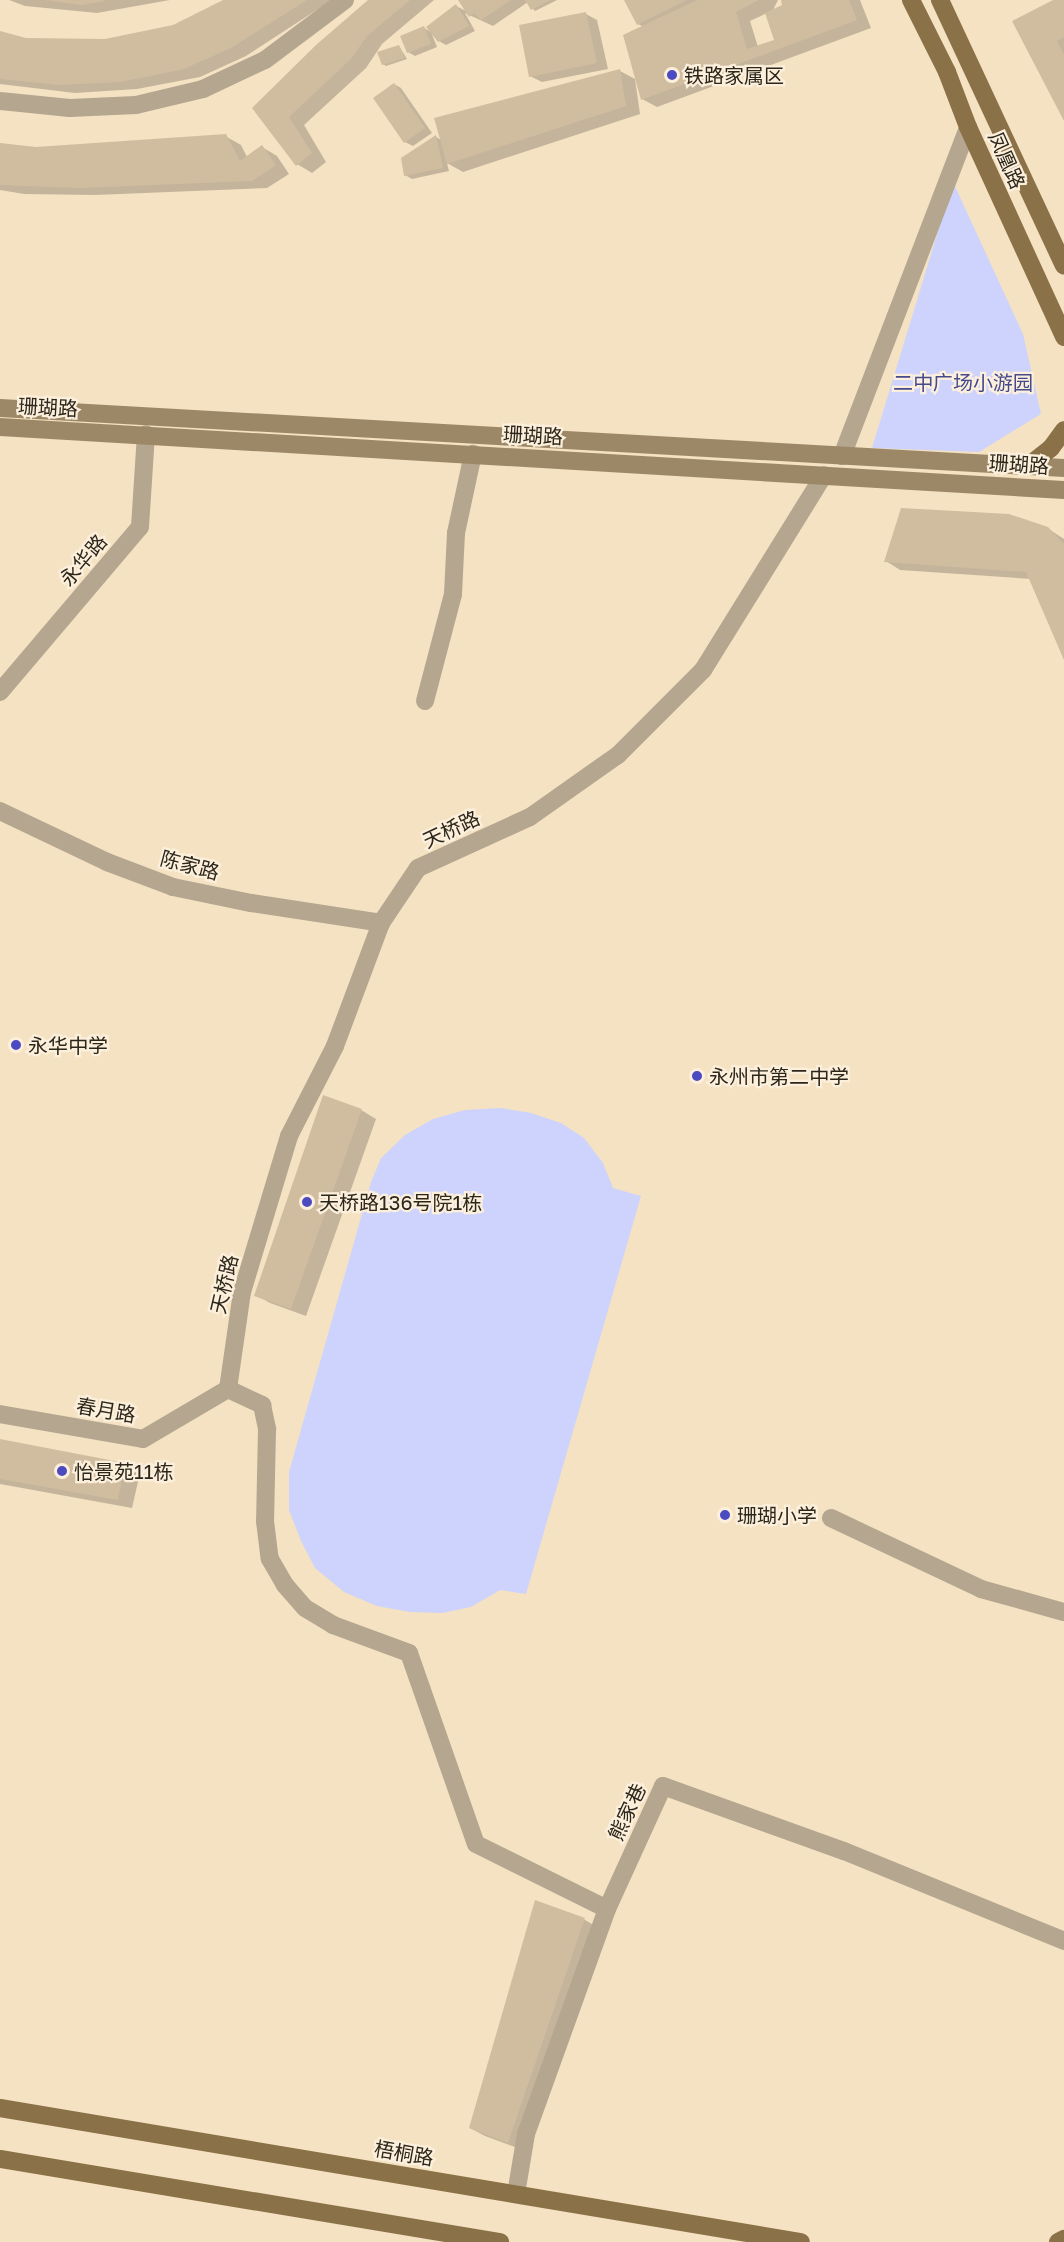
<!DOCTYPE html>
<html>
<head>
<meta charset="utf-8">
<style>
	body { margin:0 }
	#map { position:relative; width:1064px; height:2242px; overflow:hidden; background:#f5e2c2; font-family:"Golos Text","Noto Sans SC",sans-serif }
	div>[style] { position:absolute }
	.green>* { inset:0; background:#cdd3fc }
	.shadow>* { inset:0; background:#0003 }
	.building>* { inset:0; background:#d0bd9f }
	.street>* { height:18px; margin:-9px; padding:0 9px; transform-origin:9px; border-radius:9px; background:#b4a68f }
	.secondary>* { height:18px; margin:-9px; padding:0 9px; transform-origin:9px; border-radius:9px; background:#9c8866 }
	.primary>* { height:18px; margin:-9px; padding:0 9px; transform-origin:9px; border-radius:9px; background:#8b7147 }
	.dots>* { width:16px; height:16px; translate:-50% -50%; box-sizing:border-box; border:3px solid #fcf0dd; border-radius:50% }
	span { translate:-50% -50%; white-space:nowrap; text-align:center; line-height:1.15; -webkit-text-stroke:4.5px #fcf0dd; paint-order:stroke }
	.poi-label { font-size:20px; color:#2d261a }
	.left { translate:0 -50%; text-align:left }
	.street-label { font-size:20px; color:#2d261a }
	.park-label { font-size:20px; color:#454a8d }
</style>
</head>
<body>
<div id="map">
	<div class="green">
		<div style="clip-path:polygon(953px 182px,1023px 334px,1041px 414px,979px 452px,872px 448px)"></div>
		<div style="clip-path:polygon(500px 1108px,531px 1113px,561px 1123px,584px 1138px,603px 1163px,613px 1188px,641px 1196px,526px 1594px,500px 1590px,471px 1607px,442px 1613px,410px 1612px,377px 1606px,344px 1592px,315px 1568px,301px 1541px,289px 1510px,289px 1472px,371px 1182px,381px 1158px,405px 1135px,433px 1119px,465px 1110px)"></div>
	</div>
	<div class="shadow">
		<div style="clip-path:polygon(9px 0,170px 0,97px 13px,25px 6px)"></div>
		<div style="clip-path:polygon(226px 0,332px 0,246px 56px,200px 77px,137px 89px,75px 93px,0 84px,0 33px,26px 39px,105px 41px,174px 26px)"></div>
		<div style="clip-path:polygon(370px 0,434px 0,382px 44px,366px 68px,304px 125px,326px 162px,312px 173px,297px 164px,254px 108px)"></div>
		<div style="clip-path:polygon(460px 0,557px 0,535px 11px,528px 2px,493px 26px,465px 13px,475px 31px,446px 45px,439px 41px,456px 6px,468px 12px)"></div>
		<div style="clip-path:polygon(evenodd,626px 0,778px 0,772px 12px,783px 6px,783px 0,860px 0,871px 28px,657px 107px,642px 99px,644px 27px,638px 24px,626px 0,767px 13px,775px 41px,758px 47px,750px 21px,767px 13px)"></div>
		<div style="clip-path:polygon(1056px 0,1064px 0,1064px 117px,1014px 22px)"></div>
		<div style="clip-path:polygon(586px 14px,597px 20px,608px 69px,542px 82px,530px 76px)"></div>
		<div style="clip-path:polygon(424px 28px,431px 32px,437px 47px,415px 56px,408px 52px)"></div>
		<div style="clip-path:polygon(399px 46px,407px 59px,386px 66px,383px 64px)"></div>
		<div style="clip-path:polygon(620px 71px,635px 79px,640px 114px,463px 172px,447px 163px,449px 171px,412px 179px,405px 175px,436px 137px,441px 140px)"></div>
		<div style="clip-path:polygon(394px 84px,401px 88px,432px 133px,413px 146px,405px 142px,375px 98px)"></div>
		<div style="clip-path:polygon(225px 136px,241px 145px,247px 157px,262px 147px,277px 156px,289px 174px,267px 188px,95px 195px,24px 194px,0 190px,0 144px,36px 149px)"></div>
		<div style="clip-path:polygon(1047px 528px,1064px 539px,1064px 659px,1031px 579px,900px 570px,886px 561px)"></div>
		<div style="clip-path:polygon(361px 1110px,376px 1119px,306px 1316px,270px 1303px,256px 1295px)"></div>
		<div style="clip-path:polygon(0 1441px,125px 1464px,140px 1473px,132px 1508px,0 1484px)"></div>
		<div style="clip-path:polygon(536px 1902px,585px 1920px,599px 1928px,523px 2150px,485px 2136px,470px 2128px)"></div>
	</div>
	<div class="building">
		<div style="clip-path:polygon(45px 0,105px 0,105px 1px,81px 5px)"></div>
		<div style="clip-path:polygon(223px 0,307px 0,231px 48px,184px 69px,121px 82px,59px 85px,0 79px,0 31px,26px 38px,105px 39px,173px 25px)"></div>
		<div style="clip-path:polygon(368px 0,410px 0,367px 36px,351px 59px,289px 117px,312px 153px,296px 166px,252px 108px,316px 45px)"></div>
		<div style="clip-path:polygon(458px 0,511px 0,481px 20px,474px 13px,469px 17px)"></div>
		<div style="clip-path:polygon(525px 0,551px 0,531px 10px)"></div>
		<div style="clip-path:polygon(624px 0,687px 0,637px 25px)"></div>
		<div style="clip-path:polygon(697px 0,759px 0,736px 12px,747px 49px,774px 40px,765px 13px,782px 5px,781px 0,849px 0,857px 20px,641px 100px,623px 35px)"></div>
		<div style="clip-path:polygon(1053px 0,1064px 0,1064px 37px,1057px 41px,1064px 55px,1064px 121px,1012px 21px)"></div>
		<div style="clip-path:polygon(456px 4px,469px 26px,438px 42px,426px 27px)"></div>
		<div style="clip-path:polygon(586px 12px,597px 63px,529px 77px,519px 25px)"></div>
		<div style="clip-path:polygon(424px 26px,431px 44px,407px 53px,400px 36px)"></div>
		<div style="clip-path:polygon(399px 45px,405px 58px,382px 65px,377px 52px)"></div>
		<div style="clip-path:polygon(620px 69px,626px 106px,447px 164px,434px 118px)"></div>
		<div style="clip-path:polygon(394px 83px,425px 128px,404px 143px,373px 98px)"></div>
		<div style="clip-path:polygon(226px 134px,240px 161px,262px 145px,276px 165px,252px 181px,79px 188px,0 185px,0 143px,36px 147px)"></div>
		<div style="clip-path:polygon(436px 135px,443px 168px,404px 176px,401px 158px)"></div>
		<div style="clip-path:polygon(901px 508px,1009px 514px,1048px 527px,1064px 544px,1064px 660px,1026px 572px,884px 562px)"></div>
		<div style="clip-path:polygon(323px 1095px,362px 1109px,291px 1309px,254px 1296px)"></div>
		<div style="clip-path:polygon(0 1439px,125px 1463px,118px 1500px,0 1479px)"></div>
		<div style="clip-path:polygon(535px 1900px,585px 1918px,508px 2143px,469px 2128px)"></div>
	</div>
	<div class="street">
		<div style="left:0;top:101px;width:70px;rotate:5.7deg"></div>
		<div style="left:70px;top:108px;width:66px;rotate:-2.6deg"></div>
		<div style="left:136px;top:105px;width:69px;rotate:-13.4deg"></div>
		<div style="left:203px;top:89px;width:68px;rotate:-25.1deg"></div>
		<div style="left:265px;top:60px;width:100px;rotate:-36.9deg"></div>
		<div style="left:842px;top:456px;width:352px;rotate:-69deg"></div>
		<div style="left:0;top:692px;width:216px;rotate:-49.7deg"></div>
		<div style="left:140px;top:527px;width:93px;rotate:-86.3deg"></div>
		<div style="left:425px;top:701px;width:111px;rotate:-75.3deg"></div>
		<div style="left:453px;top:594px;width:61px;rotate:-87.2deg"></div>
		<div style="left:456px;top:533px;width:81px;rotate:-77.9deg"></div>
		<div style="left:0;top:811px;width:119px;rotate:25.5deg"></div>
		<div style="left:107px;top:862px;width:71px;rotate:20.7deg"></div>
		<div style="left:173px;top:887px;width:80px;rotate:11.6deg"></div>
		<div style="left:251px;top:903px;width:132px;rotate:8.7deg"></div>
		<div style="left:228px;top:1389px;width:98px;rotate:-81.8deg"></div>
		<div style="left:242px;top:1292px;width:163px;rotate:-73.2deg"></div>
		<div style="left:289px;top:1136px;width:101px;rotate:-62.9deg"></div>
		<div style="left:335px;top:1046px;width:131px;rotate:-69.5deg"></div>
		<div style="left:381px;top:923px;width:66px;rotate:-56.1deg"></div>
		<div style="left:418px;top:868px;width:123px;rotate:-24.5deg"></div>
		<div style="left:530px;top:817px;width:108px;rotate:-35.2deg"></div>
		<div style="left:618px;top:755px;width:120px;rotate:-45deg"></div>
		<div style="left:703px;top:670px;width:229px;rotate:-58.2deg"></div>
		<div style="left:228px;top:1389px;width:38px;rotate:25deg"></div>
		<div style="left:262px;top:1405px;width:25px;rotate:78deg"></div>
		<div style="left:267px;top:1429px;width:92px;rotate:91.2deg"></div>
		<div style="left:265px;top:1521px;width:38px;rotate:83deg"></div>
		<div style="left:270px;top:1559px;width:30px;rotate:60deg"></div>
		<div style="left:285px;top:1585px;width:30px;rotate:49deg"></div>
		<div style="left:305px;top:1608px;width:33px;rotate:31deg"></div>
		<div style="left:333px;top:1625px;width:81px;rotate:20.2deg"></div>
		<div style="left:409px;top:1653px;width:202px;rotate:70.7deg"></div>
		<div style="left:476px;top:1844px;width:146px;rotate:26.4deg"></div>
		<div style="left:0;top:1414px;width:145px;rotate:9.9deg"></div>
		<div style="left:143px;top:1439px;width:99px;rotate:-30.5deg"></div>
		<div style="left:831px;top:1518px;width:166px;rotate:25.3deg"></div>
		<div style="left:981px;top:1589px;width:86px;rotate:15.5deg"></div>
		<div style="left:516px;top:2194px;width:61px;rotate:-80.5deg"></div>
		<div style="left:526px;top:2134px;width:239px;rotate:-70.2deg"></div>
		<div style="left:607px;top:1909px;width:135px;rotate:-65.5deg"></div>
		<div style="left:663px;top:1786px;width:192px;rotate:19.8deg"></div>
		<div style="left:844px;top:1851px;width:238px;rotate:22.2deg"></div>
	</div>
	<div class="secondary">
		<div style="left:0;top:408px;width:1066px;rotate:3.23deg"></div>
		<div style="left:0;top:427px;width:1066px;rotate:3.39deg"></div>
	</div>
	<div class="primary">
		<div style="left:911px;top:0;width:80px;rotate:63.4deg"></div>
		<div style="left:947px;top:72px;width:59px;rotate:69.1deg"></div>
		<div style="left:968px;top:127px;width:231px;rotate:65.4deg"></div>
		<div style="left:940px;top:0;width:293px;rotate:65deg"></div>
		<div style="left:1028px;top:466px;width:29px;rotate:-38deg"></div>
		<div style="left:1051px;top:448px;width:22px;rotate:-54deg"></div>
		<div style="left:0;top:2108px;width:812px;rotate:9.5deg"></div>
		<div style="left:0;top:2159px;width:507px;rotate:9.43deg"></div>
		<div style="left:1058px;top:2242px;width:7px;rotate:-27deg"></div>
	</div>
	<div class="dots">
		<div style="left:672px;top:75px;background:#4b4ac0"></div>
		<div style="left:16px;top:1045px;background:#4b4ac0"></div>
		<div style="left:697px;top:1076px;background:#4b4ac0"></div>
		<div style="left:307px;top:1202px;background:#4b4ac0"></div>
		<div style="left:62px;top:1471px;background:#4b4ac0"></div>
		<div style="left:725px;top:1515px;background:#4b4ac0"></div>
	</div>
	<div class="poi-label">
		<span class="left" style="left:684px;top:75px">铁路家属区</span>
		<span class="left" style="left:28px;top:1045px">永华中学</span>
		<span class="left" style="left:709px;top:1076px">永州市第二中学</span>
		<span class="left" style="left:319px;top:1202px">天桥路136号院1栋</span>
		<span class="left" style="left:74px;top:1471px">怡景苑11栋</span>
		<span class="left" style="left:737px;top:1515px">珊瑚小学</span>
	</div>
	<div class="street-label">
		<span style="left:1007px;top:160px;rotate:66deg">凤凰路</span>
		<span style="left:48px;top:407px;rotate:3deg">珊瑚路</span>
		<span style="left:533px;top:435px;rotate:3deg">珊瑚路</span>
		<span style="left:1019px;top:464px;rotate:4deg">珊瑚路</span>
		<span style="left:83px;top:560px;rotate:-50deg">永华路</span>
		<span style="left:451px;top:829px;rotate:-25deg">天桥路</span>
		<span style="left:190px;top:865px;rotate:15deg">陈家路</span>
		<span style="left:224px;top:1284px;rotate:-77deg">天桥路</span>
		<span style="left:106px;top:1410px;rotate:10deg">春月路</span>
		<span style="left:627px;top:1812px;rotate:-65deg">熊家巷</span>
		<span style="left:404px;top:2153px;rotate:10deg">梧桐路</span>
	</div>
	<div class="park-label">
		<span style="left:963px;top:382px">二中广场小游园</span>
	</div>
</div>
</body>
</html>
